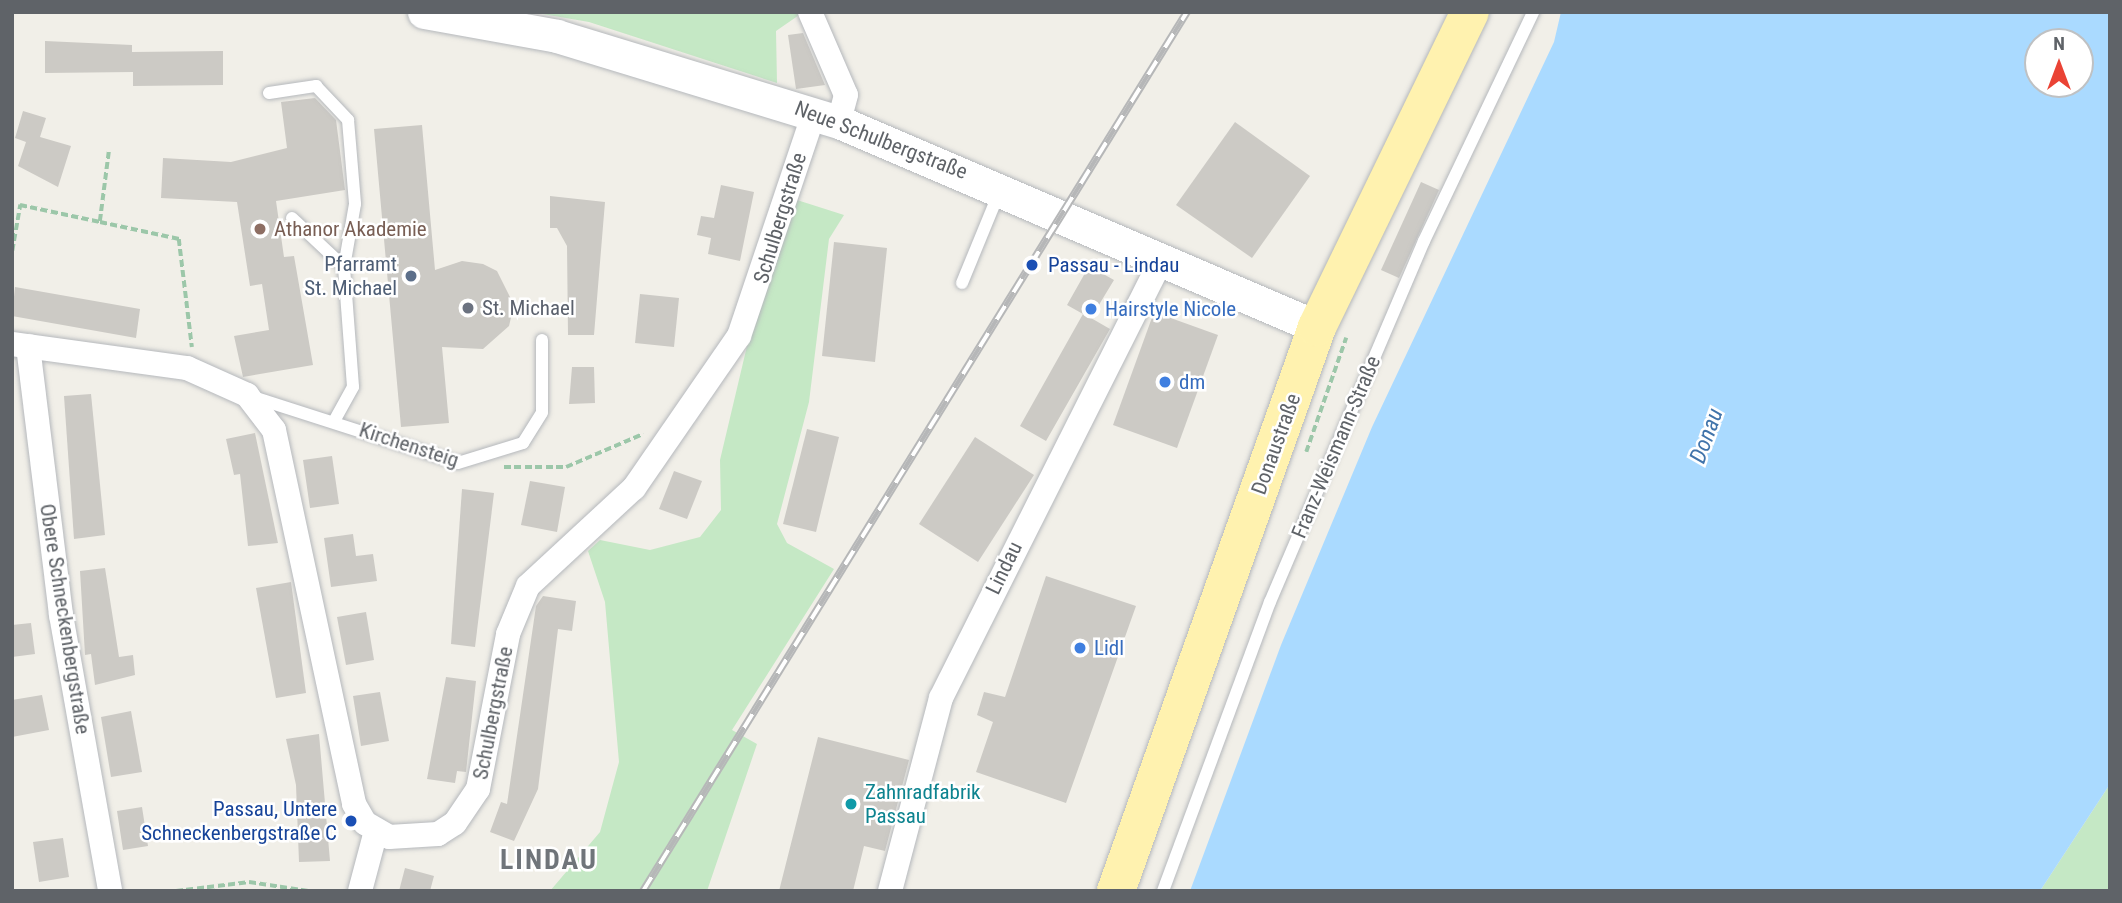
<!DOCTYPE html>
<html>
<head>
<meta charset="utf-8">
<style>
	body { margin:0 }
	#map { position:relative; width:2122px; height:903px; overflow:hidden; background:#f1efe8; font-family:"Roboto Condensed",sans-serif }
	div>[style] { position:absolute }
	.green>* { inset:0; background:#c5e8c5 }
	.water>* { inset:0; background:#aadaff }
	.building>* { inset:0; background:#cccac5 }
	.path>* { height:3.5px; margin-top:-1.75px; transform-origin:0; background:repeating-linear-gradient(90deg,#9cc7a9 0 7px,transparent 0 10.5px) }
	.roads { filter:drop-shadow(0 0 2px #b5b8bc) drop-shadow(0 0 2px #b5b8bc) }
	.lane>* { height:12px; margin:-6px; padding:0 6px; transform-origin:6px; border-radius:6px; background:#fff }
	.street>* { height:24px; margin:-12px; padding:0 12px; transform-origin:12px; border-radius:12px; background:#fff }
	.secondary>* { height:33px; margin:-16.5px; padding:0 16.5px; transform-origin:16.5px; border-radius:16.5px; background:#fff }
	.primary>* { height:38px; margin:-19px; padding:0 19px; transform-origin:19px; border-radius:19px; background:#fff2af }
	.rail>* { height:8px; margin-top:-4px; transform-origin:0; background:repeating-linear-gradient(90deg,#fff 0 16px,#b6b7b8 0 32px); box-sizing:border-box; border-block:2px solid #b6b7b8 }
	.dots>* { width:19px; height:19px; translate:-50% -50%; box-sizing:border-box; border:4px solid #fff; border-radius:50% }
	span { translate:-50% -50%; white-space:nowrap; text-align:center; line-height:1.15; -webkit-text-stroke:5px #fff; paint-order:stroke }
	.street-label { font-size:21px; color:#5f6368 }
	.education-label { font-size:21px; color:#785e54 }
	.left { translate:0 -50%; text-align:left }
	.service-label { font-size:21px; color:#4e5e75 }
	.right { translate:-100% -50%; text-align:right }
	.transit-label { font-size:21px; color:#164399 }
	.worship-label { font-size:21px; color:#5b616d }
	.shop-label { font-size:21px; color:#366cbe }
	.culture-label { font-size:21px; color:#0d838f }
	.water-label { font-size:23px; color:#4174aa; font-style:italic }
	.district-label { font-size:28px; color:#70757a; font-weight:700; letter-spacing:2px }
	.frame { position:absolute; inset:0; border:14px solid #5f6368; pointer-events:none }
	.north { position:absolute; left:2024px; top:28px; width:70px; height:70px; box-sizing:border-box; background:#fff; border:2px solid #bfc1c3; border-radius:50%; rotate:0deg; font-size:19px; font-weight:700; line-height:28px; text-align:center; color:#5f6368 }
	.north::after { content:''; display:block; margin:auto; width:24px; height:32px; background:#ea4335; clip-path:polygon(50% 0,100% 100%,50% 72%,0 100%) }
</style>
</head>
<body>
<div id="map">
	<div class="green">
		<div style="clip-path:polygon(531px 12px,801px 12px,802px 13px,776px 31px,777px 83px,589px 22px)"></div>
		<div style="clip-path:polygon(797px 200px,844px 215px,829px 239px,809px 402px,777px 524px,787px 543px,834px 569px,732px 730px,757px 744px,707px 891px,550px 891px,600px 832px,619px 762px,605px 602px,588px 551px,600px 540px,650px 550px,700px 537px,721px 510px,720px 460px,747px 346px)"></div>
		<div style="clip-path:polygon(2110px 784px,2110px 891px,2040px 891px)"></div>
	</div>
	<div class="water">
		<div style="clip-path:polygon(evenodd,1561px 12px,2110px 12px,2110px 784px,2040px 891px,1190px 891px,1281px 645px,1372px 427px,1554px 42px,1561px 12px,2038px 42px,2080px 42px,2080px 84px,2038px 84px,2038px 42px)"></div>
	</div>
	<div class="building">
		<div style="clip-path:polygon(803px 33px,825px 85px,796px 89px,788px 35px)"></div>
		<div style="clip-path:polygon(45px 41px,132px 45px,132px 52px,223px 51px,223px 85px,133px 86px,133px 72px,45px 73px)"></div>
		<div style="clip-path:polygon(315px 98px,336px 120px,345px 190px,276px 201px,284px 257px,294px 256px,313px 365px,243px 377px,234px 336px,269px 330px,262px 284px,250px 286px,237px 202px,161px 198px,163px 158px,231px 162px,287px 148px,281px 102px)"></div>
		<div style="clip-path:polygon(23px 111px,46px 118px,40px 137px,71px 146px,58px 187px,18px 166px,26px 142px,15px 138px)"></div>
		<div style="clip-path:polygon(1235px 122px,1310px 176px,1252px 258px,1176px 205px)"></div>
		<div style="clip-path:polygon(422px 125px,435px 270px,462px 261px,483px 264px,497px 271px,514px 305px,509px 326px,483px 349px,442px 347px,449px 423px,401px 427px,374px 129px)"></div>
		<div style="clip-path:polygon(1421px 182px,1439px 190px,1399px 278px,1381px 270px)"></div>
		<div style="clip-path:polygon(721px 185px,754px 192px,740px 261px,708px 254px,711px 238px,697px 235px,701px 216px,714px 218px)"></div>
		<div style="clip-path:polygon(550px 196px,605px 202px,594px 335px,568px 335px,567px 246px,557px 228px,550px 228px)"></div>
		<div style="clip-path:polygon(834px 242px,887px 248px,875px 362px,822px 356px)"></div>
		<div style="clip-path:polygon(1089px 266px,1114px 280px,1091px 318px,1110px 329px,1046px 441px,1020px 426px,1083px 314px,1067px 305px)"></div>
		<div style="clip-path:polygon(15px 287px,140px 309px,136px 338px,12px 316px)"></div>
		<div style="clip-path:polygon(640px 294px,679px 298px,674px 347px,635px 343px)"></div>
		<div style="clip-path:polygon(1154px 312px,1218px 335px,1177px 448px,1113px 425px)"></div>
		<div style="clip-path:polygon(572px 367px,594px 367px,595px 403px,569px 404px)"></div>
		<div style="clip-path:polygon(91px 394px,105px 535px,74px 539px,64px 396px)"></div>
		<div style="clip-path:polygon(807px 429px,839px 437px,816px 532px,783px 524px)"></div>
		<div style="clip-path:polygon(255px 433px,278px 543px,248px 546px,240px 474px,234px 475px,226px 439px)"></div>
		<div style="clip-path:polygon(975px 437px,1034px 475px,978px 562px,919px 524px)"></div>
		<div style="clip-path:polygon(332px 456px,339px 504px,310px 508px,303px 460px)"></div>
		<div style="clip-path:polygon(674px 471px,702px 481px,687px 519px,659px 509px)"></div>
		<div style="clip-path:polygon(530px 481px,565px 487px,557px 532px,521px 525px)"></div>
		<div style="clip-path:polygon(462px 489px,494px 493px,475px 647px,451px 644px)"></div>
		<div style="clip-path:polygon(353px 534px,356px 556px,373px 554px,377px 581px,331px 587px,324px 538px)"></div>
		<div style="clip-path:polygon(105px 568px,119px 657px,133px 655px,135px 675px,95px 685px,91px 654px,85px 655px,80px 571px)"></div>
		<div style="clip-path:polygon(1046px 576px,1136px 606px,1066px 803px,976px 772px,993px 722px,977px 715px,984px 692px,1005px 697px)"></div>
		<div style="clip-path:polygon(291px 582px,306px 693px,276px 698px,256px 588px)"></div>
		<div style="clip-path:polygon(543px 596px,576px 601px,572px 631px,558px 629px,538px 789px,514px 841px,490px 832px,501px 802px,507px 804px,536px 606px)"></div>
		<div style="clip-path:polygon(366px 612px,374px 660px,346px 665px,337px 617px)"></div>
		<div style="clip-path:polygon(31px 623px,35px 654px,12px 657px,12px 625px)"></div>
		<div style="clip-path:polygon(446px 677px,476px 681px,466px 772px,457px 771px,455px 783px,427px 779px)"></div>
		<div style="clip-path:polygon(380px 692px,389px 741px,361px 746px,353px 696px)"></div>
		<div style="clip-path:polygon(42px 695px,49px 730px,12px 737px,12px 700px)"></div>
		<div style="clip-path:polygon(131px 711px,142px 772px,111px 777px,101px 717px)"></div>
		<div style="clip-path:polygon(319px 734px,330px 861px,299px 862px,296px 785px,286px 739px)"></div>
		<div style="clip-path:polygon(818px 737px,909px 760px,885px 851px,864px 846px,853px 891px,779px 891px)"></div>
		<div style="clip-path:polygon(142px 807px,148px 846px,123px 850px,117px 811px)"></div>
		<div style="clip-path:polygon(63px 838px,69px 877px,39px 882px,33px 842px)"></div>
		<div style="clip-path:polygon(405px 868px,434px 876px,430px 891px,399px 891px)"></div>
	</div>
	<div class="path">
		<div style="left:109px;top:152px;width:71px;rotate:97.3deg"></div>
		<div style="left:100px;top:222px;width:81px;rotate:12.1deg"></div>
		<div style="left:179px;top:239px;width:109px;rotate:83.1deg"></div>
		<div style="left:12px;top:251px;width:47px;rotate:-80.1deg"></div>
		<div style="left:20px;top:205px;width:82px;rotate:12deg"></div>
		<div style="left:1306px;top:452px;width:121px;rotate:-70.7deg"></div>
		<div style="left:504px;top:467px;width:62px"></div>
		<div style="left:566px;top:467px;width:84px;rotate:-23.2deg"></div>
		<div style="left:176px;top:891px;width:74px;rotate:-7deg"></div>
		<div style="left:249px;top:882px;width:60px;rotate:8.7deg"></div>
	</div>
	<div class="roads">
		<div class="lane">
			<div style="left:269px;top:93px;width:48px;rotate:-8.5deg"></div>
			<div style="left:316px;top:86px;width:47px;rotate:46.7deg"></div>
			<div style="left:348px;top:120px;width:84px;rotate:85.2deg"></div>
			<div style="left:355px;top:204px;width:64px;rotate:99.9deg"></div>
			<div style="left:292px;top:218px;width:71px;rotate:43.3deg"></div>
			<div style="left:344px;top:267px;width:120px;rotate:85.7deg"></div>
			<div style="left:353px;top:387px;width:39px;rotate:119deg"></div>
			<div style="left:962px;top:283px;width:97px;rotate:-67.7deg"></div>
			<div style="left:253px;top:397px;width:215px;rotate:17.8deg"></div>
			<div style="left:458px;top:463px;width:68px;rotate:-17.1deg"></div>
			<div style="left:523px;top:443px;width:36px;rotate:-58deg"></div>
			<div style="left:542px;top:412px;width:72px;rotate:-90deg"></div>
			<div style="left:1163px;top:891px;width:308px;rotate:-69.7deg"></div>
			<div style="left:1270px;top:602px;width:392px;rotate:-66.9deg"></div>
			<div style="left:1424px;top:241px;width:254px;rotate:-64.5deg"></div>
		</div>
		<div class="street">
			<div style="left:810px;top:12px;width:90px;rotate:66.6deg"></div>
			<div style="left:846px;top:95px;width:28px;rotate:105deg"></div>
			<div style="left:12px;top:344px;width:177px;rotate:7.8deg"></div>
			<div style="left:187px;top:368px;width:66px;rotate:24.2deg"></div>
			<div style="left:247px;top:395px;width:44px;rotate:52.4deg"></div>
			<div style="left:274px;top:430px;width:382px;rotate:77.9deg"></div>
			<div style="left:354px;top:804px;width:22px;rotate:60deg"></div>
			<div style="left:365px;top:823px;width:28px;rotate:30deg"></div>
			<div style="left:389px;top:837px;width:49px;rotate:-3.5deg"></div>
			<div style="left:438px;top:834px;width:20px;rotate:-33deg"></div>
			<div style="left:455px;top:823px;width:41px;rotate:-55.9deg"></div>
			<div style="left:478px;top:789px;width:158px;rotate:-79deg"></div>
			<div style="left:508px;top:634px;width:52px;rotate:-67.4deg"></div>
			<div style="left:528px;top:586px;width:144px;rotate:-42.8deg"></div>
			<div style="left:634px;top:488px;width:185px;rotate:-55.4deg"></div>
			<div style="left:739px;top:336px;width:235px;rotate:-71.4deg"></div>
			<div style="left:28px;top:346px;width:271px;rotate:83deg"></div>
			<div style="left:61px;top:615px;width:280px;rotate:79.9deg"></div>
			<div style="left:360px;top:891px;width:62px;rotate:-75.1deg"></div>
			<div style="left:890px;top:891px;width:200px;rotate:-75.2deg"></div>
			<div style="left:941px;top:698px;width:488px;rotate:-63.3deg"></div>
		</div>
		<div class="secondary">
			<div style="left:424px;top:12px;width:135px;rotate:10.2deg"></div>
			<div style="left:557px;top:36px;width:295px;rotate:17deg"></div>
			<div style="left:839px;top:122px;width:520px;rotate:23.21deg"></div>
		</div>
		<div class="primary">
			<div style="left:1116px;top:891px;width:599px;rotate:-70.38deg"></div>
			<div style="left:1317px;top:327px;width:350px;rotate:-64.1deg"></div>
		</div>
	</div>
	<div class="rail">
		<div style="left:643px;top:891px;width:1034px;rotate:-58.25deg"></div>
	</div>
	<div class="dots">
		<div style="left:260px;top:229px;background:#8d6e63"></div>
		<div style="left:1032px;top:265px;background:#1a4fb4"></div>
		<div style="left:411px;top:276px;background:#5c6f8a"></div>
		<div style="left:468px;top:308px;background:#6b7280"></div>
		<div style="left:1091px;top:309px;background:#3f7fe0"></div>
		<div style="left:1165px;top:382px;background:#3f7fe0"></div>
		<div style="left:1080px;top:648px;background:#3f7fe0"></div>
		<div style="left:851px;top:804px;background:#0f9aa8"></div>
		<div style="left:351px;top:821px;background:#1a4fb4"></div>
	</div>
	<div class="street-label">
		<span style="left:881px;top:140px;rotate:21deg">Neue Schulbergstraße</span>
		<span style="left:780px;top:218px;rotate:-73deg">Schulbergstraße</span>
		<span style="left:1276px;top:444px;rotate:-70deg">Donaustraße</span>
		<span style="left:409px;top:445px;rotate:18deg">Kirchensteig</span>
		<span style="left:1336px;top:447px;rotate:-67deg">Franz-Weismann-Straße</span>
		<span style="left:1004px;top:568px;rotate:-64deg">Lindau</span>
		<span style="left:65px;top:619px;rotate:81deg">Obere Schneckenbergstraße</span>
		<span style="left:493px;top:713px;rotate:-79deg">Schulbergstraße</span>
	</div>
	<div class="education-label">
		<span class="left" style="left:274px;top:229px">Athanor Akademie</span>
	</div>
	<div class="service-label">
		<span class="right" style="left:397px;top:276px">Pfarramt<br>St. Michael</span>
	</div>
	<div class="transit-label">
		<span class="left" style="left:1048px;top:265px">Passau - Lindau</span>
		<span class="right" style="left:337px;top:821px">Passau, Untere<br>Schneckenbergstraße C</span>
	</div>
	<div class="worship-label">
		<span class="left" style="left:482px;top:308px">St. Michael</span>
	</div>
	<div class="shop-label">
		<span class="left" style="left:1105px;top:309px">Hairstyle Nicole</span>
		<span class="left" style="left:1179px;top:382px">dm</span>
		<span class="left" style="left:1094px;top:648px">Lidl</span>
	</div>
	<div class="culture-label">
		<span class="left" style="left:865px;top:804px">Zahnradfabrik<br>Passau</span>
	</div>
	<div class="water-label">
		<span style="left:1707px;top:436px;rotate:-70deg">Donau</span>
	</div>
	<div class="district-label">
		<span style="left:549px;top:860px">LINDAU</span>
	</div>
	<div class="frame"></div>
	<div class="north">N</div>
</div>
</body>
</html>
